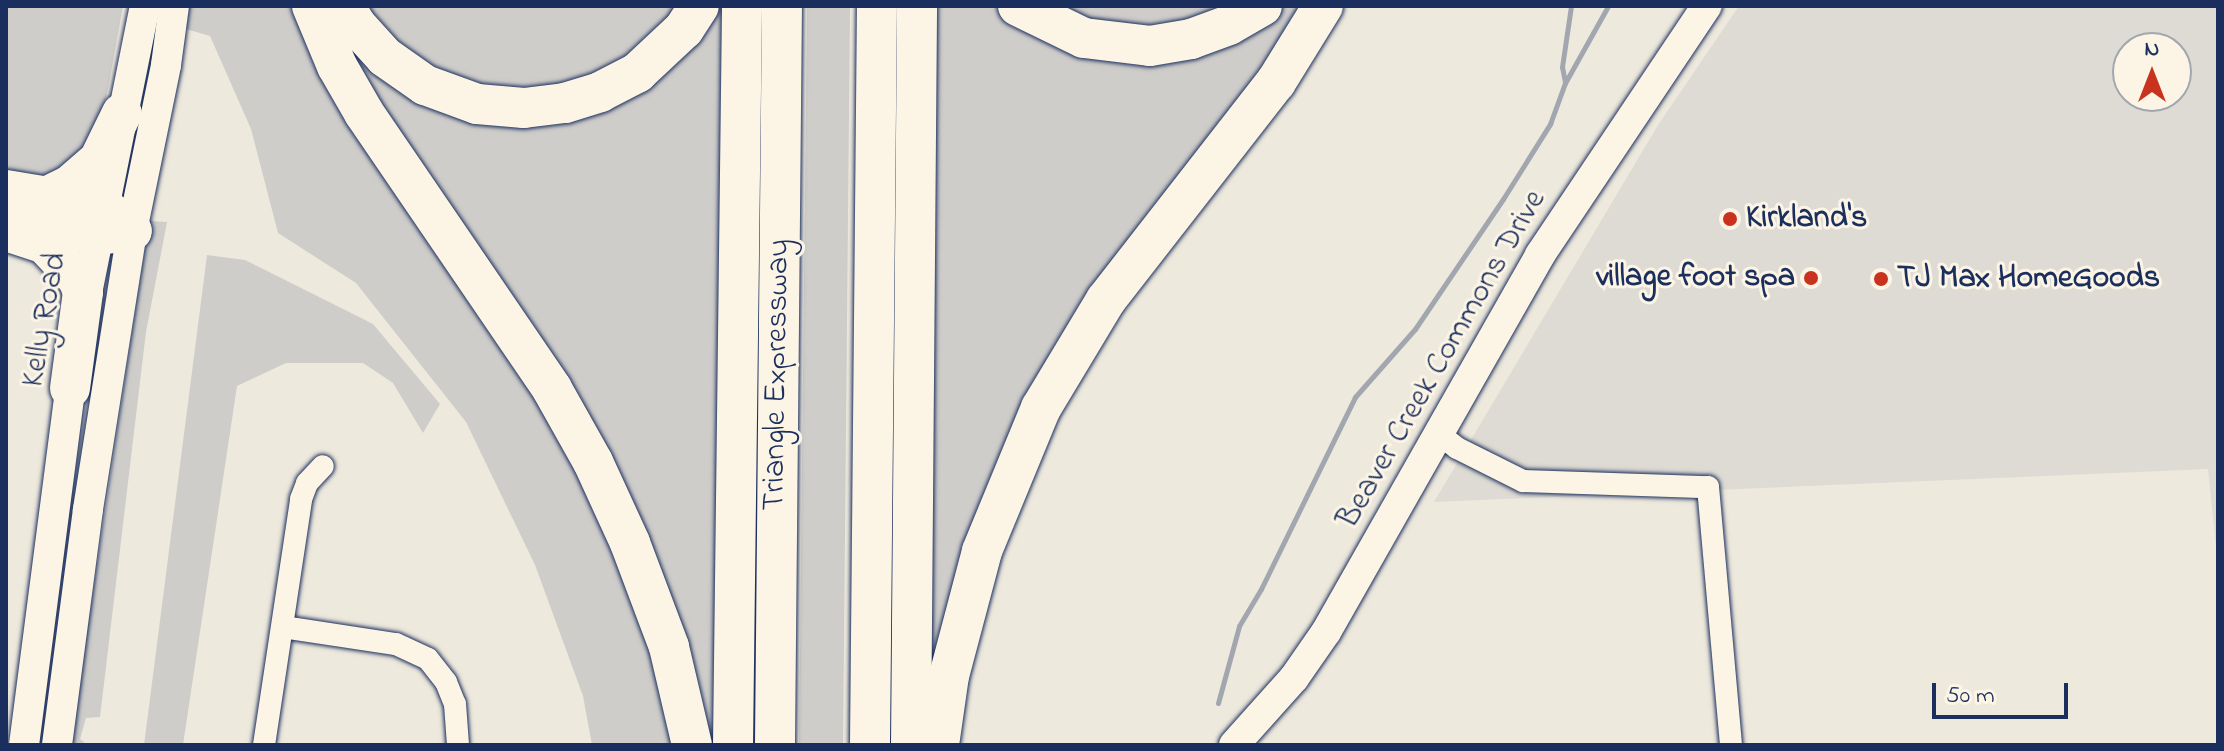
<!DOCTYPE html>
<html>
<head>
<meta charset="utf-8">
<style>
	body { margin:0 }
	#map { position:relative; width:2224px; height:751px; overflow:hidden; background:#eee9dd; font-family:"Indie Flower",sans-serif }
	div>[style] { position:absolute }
	.built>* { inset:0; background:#dedbd4 }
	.green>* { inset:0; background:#cfcdca }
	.stream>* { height:5px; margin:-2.5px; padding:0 2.5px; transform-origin:2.5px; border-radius:2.5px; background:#a2a7af }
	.roads { filter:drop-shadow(0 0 2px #1b2f5e) drop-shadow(0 0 2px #1b2f5e) }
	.street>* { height:22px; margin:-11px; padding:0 11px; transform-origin:11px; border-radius:11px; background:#fcf5e5 }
	.secondary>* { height:30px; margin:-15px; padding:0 15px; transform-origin:15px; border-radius:15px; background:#fcf5e5 }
	.highway>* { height:40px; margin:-20px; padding:0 20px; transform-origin:20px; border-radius:20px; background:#fcf5e5 }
	.dots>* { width:22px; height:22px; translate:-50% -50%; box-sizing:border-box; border:4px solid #fcf5e5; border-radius:50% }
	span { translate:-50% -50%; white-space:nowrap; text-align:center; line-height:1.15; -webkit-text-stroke:6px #fcf5e5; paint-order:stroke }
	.poi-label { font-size:32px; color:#1b2f5e; font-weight:700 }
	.left { translate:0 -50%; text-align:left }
	.right { translate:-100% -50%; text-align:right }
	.street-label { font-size:32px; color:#1b2f5e }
	.frame { position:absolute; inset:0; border:8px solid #1b2f5e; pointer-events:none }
	.north { position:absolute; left:2112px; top:32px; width:80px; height:80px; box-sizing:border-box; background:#fcf5e5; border:2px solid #a2a6af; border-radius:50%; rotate:0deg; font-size:22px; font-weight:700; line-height:32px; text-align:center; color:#1b2f5e }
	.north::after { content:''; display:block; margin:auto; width:28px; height:36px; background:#c8321e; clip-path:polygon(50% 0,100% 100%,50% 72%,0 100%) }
	.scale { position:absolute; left:1932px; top:683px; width:136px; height:36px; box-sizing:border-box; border:4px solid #1b2f5e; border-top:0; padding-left:10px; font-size:24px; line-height:28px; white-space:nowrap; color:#1b2f5e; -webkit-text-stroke:6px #fcf5e5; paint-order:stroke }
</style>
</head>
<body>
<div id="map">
	<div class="built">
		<div style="clip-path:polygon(evenodd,1739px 6px,2218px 6px,2218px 566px,2208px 469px,1434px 502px,1658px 125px,1739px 6px,2128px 48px,2176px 48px,2176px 96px,2128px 96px,2128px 48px)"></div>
	</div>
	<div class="green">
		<div style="clip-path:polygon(6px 6px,123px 6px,108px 89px,92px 153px,39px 182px,6px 178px)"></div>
		<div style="clip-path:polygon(181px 6px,302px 6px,538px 388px,630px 575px,680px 745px,592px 745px,583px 696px,535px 565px,466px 422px,356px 283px,278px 233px,251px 129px,210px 36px,179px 27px)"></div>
		<div style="clip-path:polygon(356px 6px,687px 6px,621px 71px,524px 97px,429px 74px)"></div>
		<div style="clip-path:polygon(807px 6px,850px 6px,843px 745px,799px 745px)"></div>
		<div style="clip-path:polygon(927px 6px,1002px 6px,1084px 49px,1277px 6px,1310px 6px,1119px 266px,940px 673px,927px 673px)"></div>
		<div style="clip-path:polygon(1038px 6px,1241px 6px,1203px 24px,1125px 34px)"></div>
		<div style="clip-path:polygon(710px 11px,722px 11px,730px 87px,723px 745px,703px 745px,675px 635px,380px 119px,339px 21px,514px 119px)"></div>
		<div style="clip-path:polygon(149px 221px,167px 222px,146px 332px,100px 717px,86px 718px,80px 739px,87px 745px,70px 745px)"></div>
		<div style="clip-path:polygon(207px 255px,245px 260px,373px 324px,440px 404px,423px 433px,393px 383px,363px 363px,286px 363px,237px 386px,183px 745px,144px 745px)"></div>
	</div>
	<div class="stream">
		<div style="left:1565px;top:82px;width:15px;rotate:-101deg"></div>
		<div style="left:1562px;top:67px;width:62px;rotate:-81.6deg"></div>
		<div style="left:1218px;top:703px;width:80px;rotate:-74.7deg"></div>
		<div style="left:1239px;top:626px;width:43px;rotate:-59.3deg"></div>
		<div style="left:1261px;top:589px;width:214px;rotate:-63.9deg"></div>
		<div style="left:1355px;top:397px;width:91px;rotate:-48.6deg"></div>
		<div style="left:1415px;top:329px;width:157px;rotate:-55.9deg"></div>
		<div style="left:1503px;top:199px;width:89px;rotate:-57.9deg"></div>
		<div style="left:1550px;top:124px;width:44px;rotate:-69.9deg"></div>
		<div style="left:1565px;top:83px;width:88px;rotate:-60.8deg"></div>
	</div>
	<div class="roads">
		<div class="street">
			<div style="left:1439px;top:434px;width:23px;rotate:38deg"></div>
			<div style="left:1457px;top:448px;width:74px;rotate:26.6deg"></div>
			<div style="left:1523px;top:481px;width:185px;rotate:1.9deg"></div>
			<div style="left:1708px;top:487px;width:259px;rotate:84.9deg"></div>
			<div style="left:283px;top:627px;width:114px;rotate:8.6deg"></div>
			<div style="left:396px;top:644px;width:35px;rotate:25deg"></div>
			<div style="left:428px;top:659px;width:29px;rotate:52deg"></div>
			<div style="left:446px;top:682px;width:24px;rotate:68deg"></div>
			<div style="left:455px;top:704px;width:41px;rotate:85.8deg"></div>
			<div style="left:264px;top:745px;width:249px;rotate:-81.4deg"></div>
			<div style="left:301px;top:499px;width:17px;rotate:-69deg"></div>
			<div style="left:307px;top:483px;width:23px;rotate:-47deg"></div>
		</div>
		<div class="secondary">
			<div style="left:85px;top:303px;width:303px;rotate:-78.6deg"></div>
			<div style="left:24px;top:745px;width:378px;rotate:-82.6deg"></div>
			<div style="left:57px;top:745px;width:238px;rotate:-82.5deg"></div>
			<div style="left:88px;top:509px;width:281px;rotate:-81deg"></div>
			<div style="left:132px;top:231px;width:169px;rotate:-78.4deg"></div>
			<div style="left:166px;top:65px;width:60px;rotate:-82.3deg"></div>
			<div style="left:1234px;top:745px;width:90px;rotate:-48.2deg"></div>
			<div style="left:1294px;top:678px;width:56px;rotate:-55.2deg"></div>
			<div style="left:1326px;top:632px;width:434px;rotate:-60.4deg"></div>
			<div style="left:1540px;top:255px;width:300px;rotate:-56.2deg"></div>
		</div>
		<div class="highway">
			<div style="left:312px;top:6px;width:65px;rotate:67.4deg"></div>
			<div style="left:337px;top:66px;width:54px;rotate:60.1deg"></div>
			<div style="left:364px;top:113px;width:334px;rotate:55.7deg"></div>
			<div style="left:552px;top:389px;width:84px;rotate:60.7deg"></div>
			<div style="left:593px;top:462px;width:89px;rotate:65.4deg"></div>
			<div style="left:630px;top:543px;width:111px;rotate:69.4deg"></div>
			<div style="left:669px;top:647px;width:101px;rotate:76.8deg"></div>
			<div style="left:345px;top:6px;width:22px;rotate:60deg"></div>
			<div style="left:356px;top:25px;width:43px;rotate:47.8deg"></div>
			<div style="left:385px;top:57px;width:49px;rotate:35deg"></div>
			<div style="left:425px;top:85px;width:55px;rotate:20.1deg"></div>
			<div style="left:477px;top:104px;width:47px;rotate:4.9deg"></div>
			<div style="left:524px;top:108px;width:41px;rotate:-7deg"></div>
			<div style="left:565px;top:103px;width:37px;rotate:-17deg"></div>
			<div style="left:600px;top:92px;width:42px;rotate:-27.2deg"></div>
			<div style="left:637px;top:73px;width:64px;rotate:-43.1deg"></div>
			<div style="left:684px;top:29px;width:27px;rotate:-57deg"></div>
			<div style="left:1018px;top:6px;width:73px;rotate:25.9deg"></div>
			<div style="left:1084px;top:38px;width:66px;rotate:6.9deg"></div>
			<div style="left:1150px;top:46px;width:42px;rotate:-9.7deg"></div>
			<div style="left:1191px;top:39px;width:40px;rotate:-20.2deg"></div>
			<div style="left:1229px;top:25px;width:38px;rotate:-30deg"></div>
			<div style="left:6px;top:190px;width:98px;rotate:9.4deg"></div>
			<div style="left:103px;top:206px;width:38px;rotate:41deg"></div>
			<div style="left:46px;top:197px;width:25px;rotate:-26deg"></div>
			<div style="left:69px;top:186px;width:40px;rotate:-41deg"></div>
			<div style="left:99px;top:160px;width:52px;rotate:-63.9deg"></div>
			<div style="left:22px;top:221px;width:77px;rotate:10.4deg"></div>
			<div style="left:98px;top:235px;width:34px;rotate:-7deg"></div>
			<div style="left:6px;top:231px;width:40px;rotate:18deg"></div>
			<div style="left:44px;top:243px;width:50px;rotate:46.6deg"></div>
			<div style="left:78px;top:279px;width:14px;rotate:69deg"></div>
			<div style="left:83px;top:292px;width:97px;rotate:97.7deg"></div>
			<div style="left:733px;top:745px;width:739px;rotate:-89.3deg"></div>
			<div style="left:775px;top:745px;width:739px;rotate:-89.46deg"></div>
			<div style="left:870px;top:745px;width:739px;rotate:-89.46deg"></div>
			<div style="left:911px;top:745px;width:739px;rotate:-89.53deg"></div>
			<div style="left:939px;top:745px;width:70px;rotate:-81.8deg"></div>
			<div style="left:949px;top:676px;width:129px;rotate:-75.2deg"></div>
			<div style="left:982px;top:551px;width:155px;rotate:-67.6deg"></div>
			<div style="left:1041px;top:408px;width:126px;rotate:-59deg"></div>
			<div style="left:1106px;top:300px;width:276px;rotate:-52.1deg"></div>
			<div style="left:1276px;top:82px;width:89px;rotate:-58.3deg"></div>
		</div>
	</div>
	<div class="dots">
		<div style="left:1730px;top:219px;background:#c8321e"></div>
		<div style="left:1811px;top:278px;background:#c8321e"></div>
		<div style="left:1881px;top:279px;background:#c8321e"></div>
	</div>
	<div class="poi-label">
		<span class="left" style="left:1746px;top:219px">Kirkland's</span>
		<span class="right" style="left:1795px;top:278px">village foot spa</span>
		<span class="left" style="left:1897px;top:279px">TJ Max HomeGoods</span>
	</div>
	<div class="street-label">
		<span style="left:46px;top:320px;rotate:-80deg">Kelly Road</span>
		<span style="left:1443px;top:360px;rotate:-60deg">Beaver Creek Commons Drive</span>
		<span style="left:778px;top:375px;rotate:-89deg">Triangle Expressway</span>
	</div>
	<div class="frame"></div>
	<div class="north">N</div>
	<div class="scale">50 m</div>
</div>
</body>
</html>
